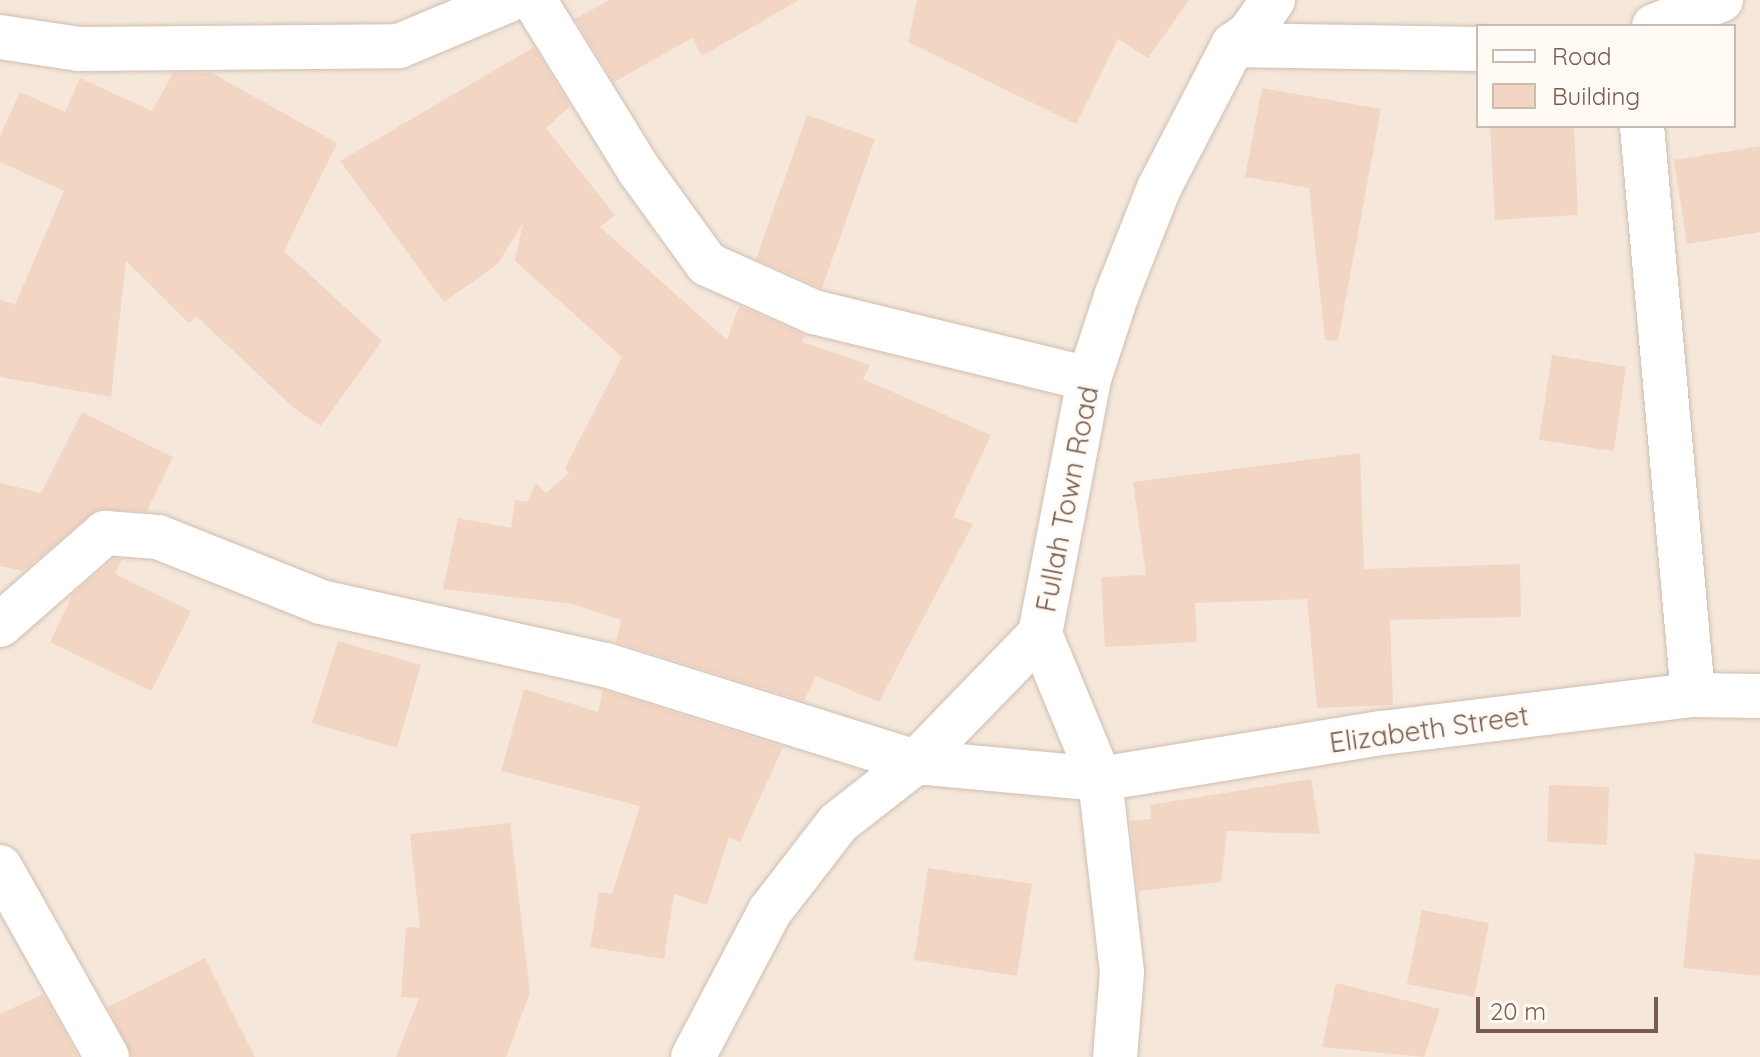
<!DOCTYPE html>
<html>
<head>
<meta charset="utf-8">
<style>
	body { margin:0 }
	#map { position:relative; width:1760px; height:1057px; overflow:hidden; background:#fdf6ec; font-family:Quicksand,sans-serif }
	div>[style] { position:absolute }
	.residential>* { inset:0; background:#f5e8da }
	.building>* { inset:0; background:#f3d5c3 }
	.roads { filter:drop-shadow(0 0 2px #d1beb0) drop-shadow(0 0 2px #d1beb0) }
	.minor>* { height:44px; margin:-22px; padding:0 22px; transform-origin:22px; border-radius:22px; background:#fff }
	span { translate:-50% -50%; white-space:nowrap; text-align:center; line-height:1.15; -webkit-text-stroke:6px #fffaf3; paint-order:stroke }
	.street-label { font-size:28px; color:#7a5c4d }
	.legend { position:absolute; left:1476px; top:24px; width:260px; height:104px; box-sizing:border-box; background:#fffaf3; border:2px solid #cabbb1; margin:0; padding:10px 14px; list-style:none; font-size:24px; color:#7a5c4d }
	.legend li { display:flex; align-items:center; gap:16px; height:40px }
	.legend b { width:40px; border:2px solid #cabbb1 }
	.scale { position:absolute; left:1476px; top:997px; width:182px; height:36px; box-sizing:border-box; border:4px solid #7a5c4d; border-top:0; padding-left:10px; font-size:24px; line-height:28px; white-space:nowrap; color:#7a5c4d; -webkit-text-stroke:6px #fffaf3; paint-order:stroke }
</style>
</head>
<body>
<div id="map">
	<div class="residential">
		<div style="clip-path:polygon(evenodd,0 0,1760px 0,1760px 1057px,0 1057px,0 0,1478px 26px,1734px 26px,1734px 126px,1478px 126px,1478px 26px)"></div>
	</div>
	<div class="building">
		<div style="clip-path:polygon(609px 0,799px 0,702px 56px,692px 38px,614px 82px,575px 19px)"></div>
		<div style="clip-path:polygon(917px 0,1189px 0,1148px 58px,1118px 39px,1076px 124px,908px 42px)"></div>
		<div style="clip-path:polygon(534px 47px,570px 106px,546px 128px,615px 215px,600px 227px,727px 340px,739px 306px,805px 335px,802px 342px,870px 365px,863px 379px,991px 435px,953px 517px,973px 524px,879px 702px,816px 676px,804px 701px,616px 642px,621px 620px,573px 604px,443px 589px,458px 518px,511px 528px,515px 500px,527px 502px,536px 483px,546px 493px,569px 473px,565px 468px,622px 357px,515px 261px,523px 223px,498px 264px,444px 302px,340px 161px)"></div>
		<div style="clip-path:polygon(173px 73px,212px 73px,337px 143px,284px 251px,382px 341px,321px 426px,294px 408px,196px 316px,189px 323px,126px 261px,111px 397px,0 377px,0 299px,15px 305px,64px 191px,0 162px,0 136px,20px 92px,65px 112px,80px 78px,152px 111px)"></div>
		<div style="clip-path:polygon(1262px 88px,1381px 109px,1338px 341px,1325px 340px,1309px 188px,1245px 177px)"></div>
		<div style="clip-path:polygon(807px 115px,875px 139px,822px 288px,756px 259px)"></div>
		<div style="clip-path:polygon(1490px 126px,1574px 126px,1578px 215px,1495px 220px)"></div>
		<div style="clip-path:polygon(1760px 146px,1760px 232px,1687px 244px,1674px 160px)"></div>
		<div style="clip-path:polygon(1552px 355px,1626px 367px,1614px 451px,1539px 440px)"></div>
		<div style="clip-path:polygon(82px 412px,173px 457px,147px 511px,97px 510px,23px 571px,0 566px,0 483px,41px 493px)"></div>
		<div style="clip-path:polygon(1360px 453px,1364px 569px,1520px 564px,1521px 617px,1390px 620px,1393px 705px,1317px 708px,1307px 599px,1195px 603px,1197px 642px,1105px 647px,1101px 577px,1146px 575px,1133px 482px)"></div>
		<div style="clip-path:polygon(114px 559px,122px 559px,115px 574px,191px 611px,151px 691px,50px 642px,73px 594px)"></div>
		<div style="clip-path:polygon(338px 641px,421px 665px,397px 748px,312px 723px)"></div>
		<div style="clip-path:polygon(524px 689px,598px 712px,603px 690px,783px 747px,740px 842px,729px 837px,707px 905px,674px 894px,664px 959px,590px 947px,599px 892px,612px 894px,640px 806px,501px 771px)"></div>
		<div style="clip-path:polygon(1311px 779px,1320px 834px,1227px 831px,1221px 882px,1138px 891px,1130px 821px,1151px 819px,1150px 805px)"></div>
		<div style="clip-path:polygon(1549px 785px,1609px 787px,1607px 845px,1547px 842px)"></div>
		<div style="clip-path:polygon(510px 823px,530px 993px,506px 1057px,396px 1057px,419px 998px,401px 997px,406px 927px,420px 928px,410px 834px)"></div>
		<div style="clip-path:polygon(1695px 853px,1760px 860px,1760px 976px,1683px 968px)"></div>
		<div style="clip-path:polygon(928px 868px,1032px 884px,1017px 976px,914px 960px)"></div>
		<div style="clip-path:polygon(1422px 910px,1489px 923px,1474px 997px,1407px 984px)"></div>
		<div style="clip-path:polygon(205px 958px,255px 1057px,132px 1057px,108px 1007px)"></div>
		<div style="clip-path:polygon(1336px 983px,1440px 1009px,1424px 1057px,1322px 1047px)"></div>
		<div style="clip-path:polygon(43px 994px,78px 1057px,0 1057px,0 1014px)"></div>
	</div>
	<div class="roads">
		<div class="minor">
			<div style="left:534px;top:0;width:200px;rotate:58.3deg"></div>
			<div style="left:639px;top:170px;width:116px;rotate:54.1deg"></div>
			<div style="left:707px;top:264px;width:117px;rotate:24.2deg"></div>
			<div style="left:814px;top:312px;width:283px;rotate:13.7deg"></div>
			<div style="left:1654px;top:26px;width:72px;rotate:-21.2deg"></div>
			<div style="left:0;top:37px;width:80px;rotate:8.6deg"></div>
			<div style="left:79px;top:49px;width:320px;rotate:-0.5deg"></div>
			<div style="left:399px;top:46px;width:119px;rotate:-22.7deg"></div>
			<div style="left:1233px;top:45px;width:245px;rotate:0.9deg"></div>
			<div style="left:1642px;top:126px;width:571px;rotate:84.88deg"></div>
			<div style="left:0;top:625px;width:140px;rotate:-41.2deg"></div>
			<div style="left:105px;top:533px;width:53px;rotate:4.3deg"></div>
			<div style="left:158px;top:537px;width:175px;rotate:21.7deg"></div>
			<div style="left:321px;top:602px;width:292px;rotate:12.5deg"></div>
			<div style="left:606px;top:665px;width:325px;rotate:17.4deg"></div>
			<div style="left:916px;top:762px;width:185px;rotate:5.3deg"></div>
			<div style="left:1100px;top:779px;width:286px;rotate:-9.3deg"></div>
			<div style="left:1382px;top:733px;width:313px;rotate:-7deg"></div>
			<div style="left:1693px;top:695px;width:67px;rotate:0.9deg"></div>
			<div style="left:1040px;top:634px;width:157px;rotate:67.5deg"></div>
			<div style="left:1100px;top:779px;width:194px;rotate:83.5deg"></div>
			<div style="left:1122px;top:972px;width:85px;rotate:94.7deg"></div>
			<div style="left:0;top:867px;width:218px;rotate:60.6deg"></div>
			<div style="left:693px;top:1057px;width:165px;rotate:-62.2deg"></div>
			<div style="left:770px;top:911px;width:111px;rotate:-52.3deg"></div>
			<div style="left:838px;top:823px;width:99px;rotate:-38deg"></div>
			<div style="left:916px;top:762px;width:178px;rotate:-45.9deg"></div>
			<div style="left:1040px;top:634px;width:260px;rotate:-79.1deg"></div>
			<div style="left:1089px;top:379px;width:89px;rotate:-71.8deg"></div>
			<div style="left:1117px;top:294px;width:114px;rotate:-68.4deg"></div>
			<div style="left:1159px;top:188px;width:161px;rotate:-62.6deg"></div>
			<div style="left:1233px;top:45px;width:19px;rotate:-35deg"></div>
			<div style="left:1249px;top:34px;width:42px;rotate:-54.8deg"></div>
		</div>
	</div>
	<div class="street-label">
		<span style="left:1067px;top:499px;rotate:-79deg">Fullah Town Road</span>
		<span style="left:1429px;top:729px;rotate:-8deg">Elizabeth Street</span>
	</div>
	<ul class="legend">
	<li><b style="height:10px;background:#fff"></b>Road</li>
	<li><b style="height:22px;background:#f3d5c3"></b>Building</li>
	</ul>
	<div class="scale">20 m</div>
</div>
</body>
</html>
